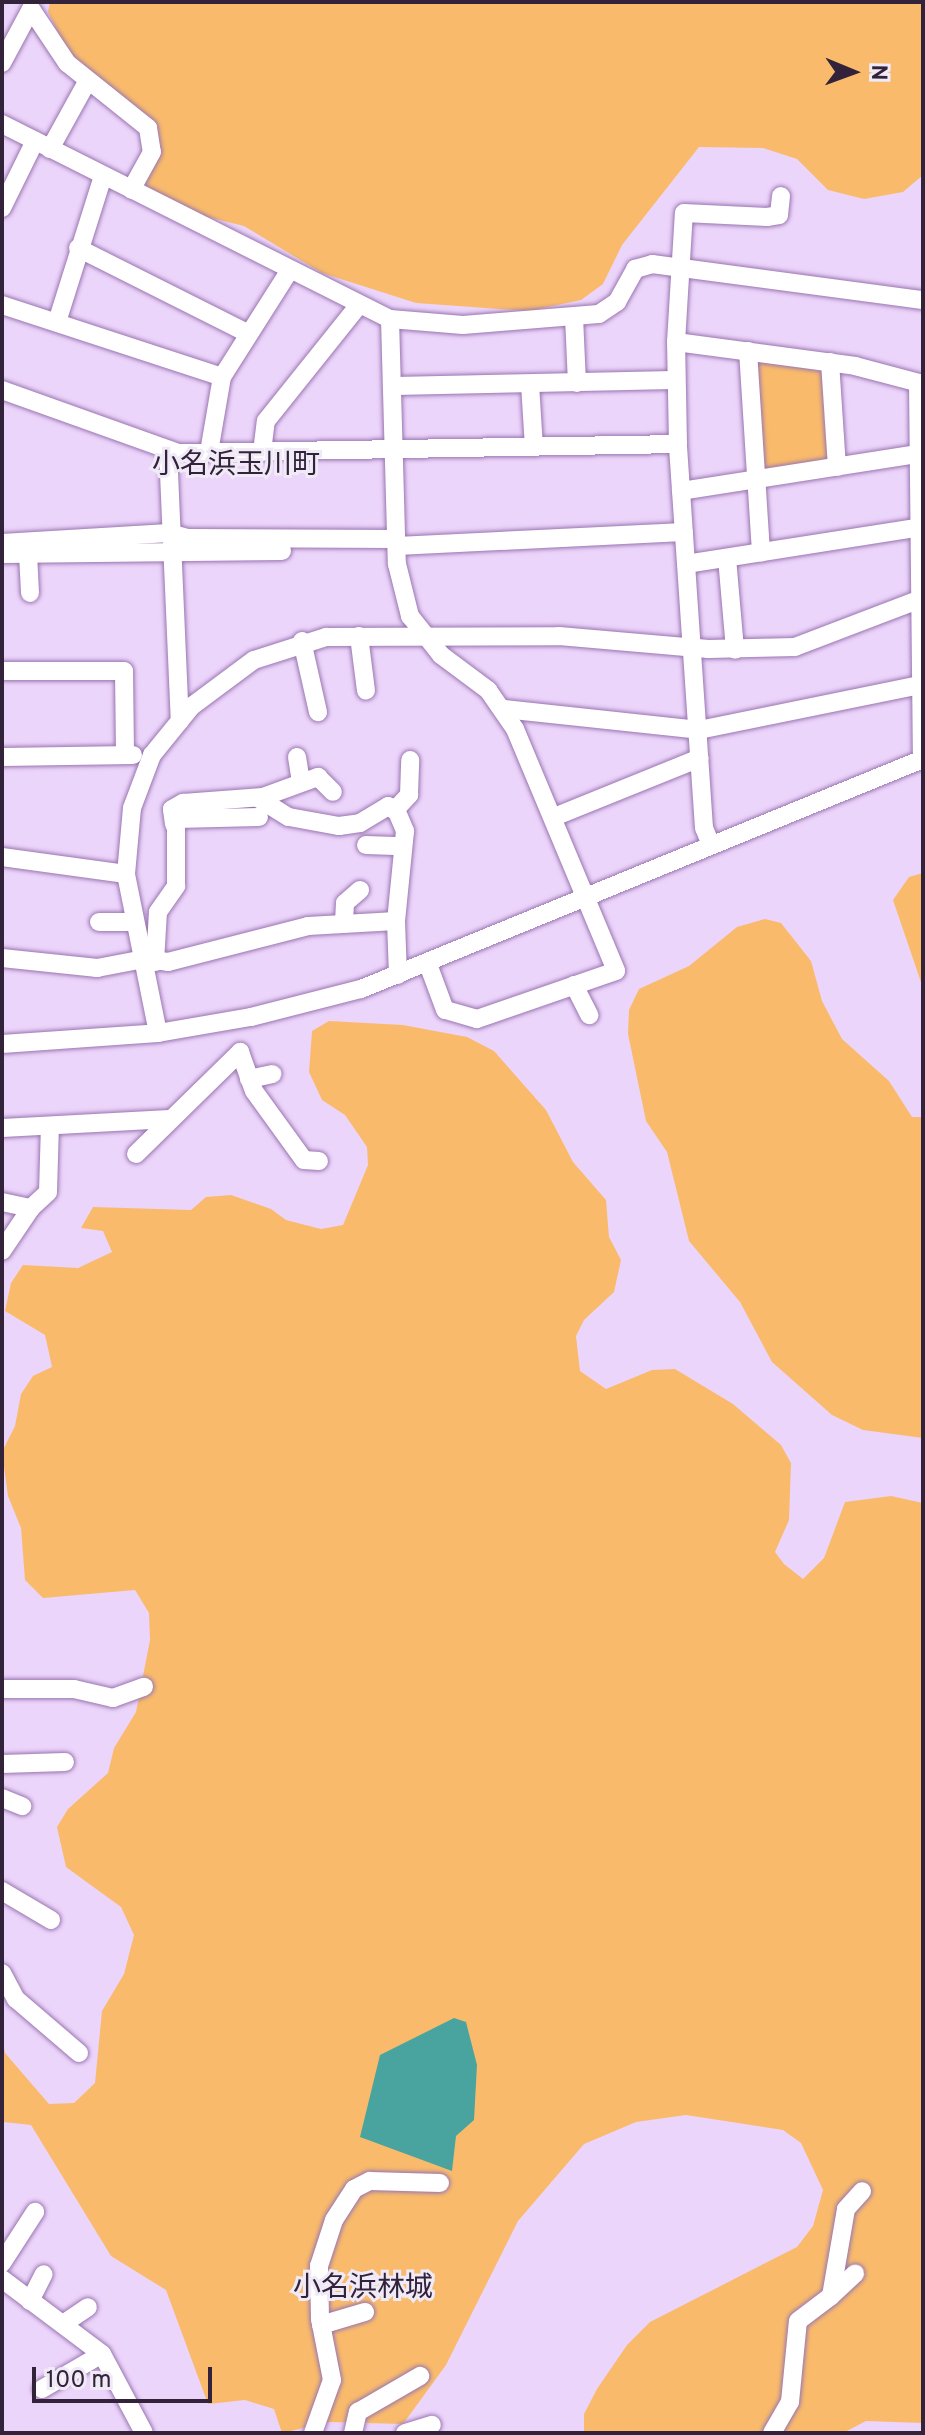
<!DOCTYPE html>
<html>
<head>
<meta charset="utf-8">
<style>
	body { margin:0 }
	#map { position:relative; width:925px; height:2435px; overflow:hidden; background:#ecd5fb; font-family:Overpass,"Noto Sans JP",sans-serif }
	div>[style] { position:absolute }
	.green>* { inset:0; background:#f9bb6b }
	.water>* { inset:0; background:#49a4a0 }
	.roads { filter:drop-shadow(0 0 2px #9a75b1) drop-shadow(0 0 2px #9a75b1) }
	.minor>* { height:18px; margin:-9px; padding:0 9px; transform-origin:9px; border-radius:9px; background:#fff }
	span { translate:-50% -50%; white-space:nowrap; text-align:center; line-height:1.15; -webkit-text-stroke:6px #f0e9f6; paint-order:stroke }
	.quarter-label { font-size:28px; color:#32233b }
	.frame { position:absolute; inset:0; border:4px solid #32233b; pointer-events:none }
	.north { position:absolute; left:813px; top:32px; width:80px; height:80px; -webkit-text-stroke:6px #f0e9f6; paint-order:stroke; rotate:91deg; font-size:22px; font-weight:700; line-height:32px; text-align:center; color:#32233b }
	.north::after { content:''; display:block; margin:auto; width:28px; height:36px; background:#32233b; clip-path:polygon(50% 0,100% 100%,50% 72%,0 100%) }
	.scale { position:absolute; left:32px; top:2367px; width:180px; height:36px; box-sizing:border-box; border:4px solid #32233b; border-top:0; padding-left:10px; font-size:24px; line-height:28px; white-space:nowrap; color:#32233b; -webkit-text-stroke:6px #f0e9f6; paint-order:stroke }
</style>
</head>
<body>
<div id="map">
	<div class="green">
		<div style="clip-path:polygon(50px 2px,923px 2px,923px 175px,903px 192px,864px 199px,828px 190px,797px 159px,763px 148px,699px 147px,622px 245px,603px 284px,581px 300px,529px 311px,416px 303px,322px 273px,244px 226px,183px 211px,149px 191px,144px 180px,158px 150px,76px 69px,48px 12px)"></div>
		<div style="clip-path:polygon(756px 359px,825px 372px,832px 459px,760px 470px)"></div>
		<div style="clip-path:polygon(923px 873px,923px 988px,893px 900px,909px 877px)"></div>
		<div style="clip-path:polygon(765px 919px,781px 923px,811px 961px,822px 1001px,842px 1039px,889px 1081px,912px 1117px,923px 1117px,923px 1438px,863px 1430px,832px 1415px,772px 1362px,740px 1302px,689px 1241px,667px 1152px,646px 1121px,628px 1034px,629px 1010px,639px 989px,689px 966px,737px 927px)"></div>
		<div style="clip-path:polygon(329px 1021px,403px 1025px,467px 1037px,494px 1051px,546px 1110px,573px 1162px,606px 1200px,609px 1237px,621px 1260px,614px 1292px,584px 1320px,576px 1336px,580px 1371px,606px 1389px,652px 1370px,675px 1369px,733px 1404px,781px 1445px,791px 1463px,789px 1520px,775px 1552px,784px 1564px,803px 1579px,824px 1558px,845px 1502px,891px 1496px,923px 1503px,923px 2423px,866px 2421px,843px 2433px,584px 2433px,584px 2414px,597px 2389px,627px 2345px,650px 2322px,797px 2247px,813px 2226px,823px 2190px,801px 2143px,783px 2130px,686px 2115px,636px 2122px,584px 2144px,518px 2221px,446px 2365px,403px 2424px,329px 2422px,282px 2433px,274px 2409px,245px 2400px,208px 2404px,166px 2290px,111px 2256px,31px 2125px,4px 2122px,2px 2117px,2px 2037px,5px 2053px,49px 2104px,74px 2103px,95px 2083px,102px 2011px,124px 1974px,134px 1935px,121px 1907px,66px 1867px,57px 1827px,68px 1809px,108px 1773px,114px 1748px,136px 1712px,150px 1640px,149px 1613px,135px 1590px,43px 1598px,25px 1580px,21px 1528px,8px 1496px,2px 1452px,15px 1426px,21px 1394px,33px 1376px,52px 1367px,45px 1335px,5px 1311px,11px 1283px,23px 1265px,78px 1268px,112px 1252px,103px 1231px,81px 1228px,93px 1207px,191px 1210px,206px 1197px,231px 1195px,271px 1209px,286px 1220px,321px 1229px,343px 1225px,368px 1165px,367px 1147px,345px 1115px,322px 1100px,309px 1072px,312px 1031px)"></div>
	</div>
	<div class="water">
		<div style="clip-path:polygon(454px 2018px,466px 2022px,477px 2065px,474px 2120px,456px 2136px,452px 2171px,360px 2137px,380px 2055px)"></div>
	</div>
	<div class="roads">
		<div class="minor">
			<div style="left:2px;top:63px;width:61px;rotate:-61.8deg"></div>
			<div style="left:31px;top:9px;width:65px;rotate:56.3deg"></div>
			<div style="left:67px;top:63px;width:104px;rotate:38.7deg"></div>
			<div style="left:148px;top:128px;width:24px;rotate:81deg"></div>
			<div style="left:152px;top:152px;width:43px;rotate:118.9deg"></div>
			<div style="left:2px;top:124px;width:434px;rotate:26.7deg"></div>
			<div style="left:390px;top:319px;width:73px;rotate:4.7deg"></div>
			<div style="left:463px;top:325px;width:136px;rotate:-4.6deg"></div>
			<div style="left:599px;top:314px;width:22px;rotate:-34deg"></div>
			<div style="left:617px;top:302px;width:38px;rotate:-61deg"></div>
			<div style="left:635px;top:269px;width:18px;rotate:-16deg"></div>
			<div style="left:652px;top:264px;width:273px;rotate:7.6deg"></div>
			<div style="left:50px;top:149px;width:77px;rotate:-61.1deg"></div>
			<div style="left:2px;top:208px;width:75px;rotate:-63.8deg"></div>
			<div style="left:78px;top:248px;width:191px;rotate:26.7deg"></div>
			<div style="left:2px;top:305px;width:231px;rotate:18.1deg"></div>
			<div style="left:574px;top:317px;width:66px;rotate:87.4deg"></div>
			<div style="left:390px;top:319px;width:245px;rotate:88.4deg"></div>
			<div style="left:397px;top:564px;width:54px;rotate:76deg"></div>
			<div style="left:410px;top:616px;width:50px;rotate:51.5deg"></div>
			<div style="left:441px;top:655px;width:59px;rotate:36.7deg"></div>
			<div style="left:488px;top:690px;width:47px;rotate:55.3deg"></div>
			<div style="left:515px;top:729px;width:262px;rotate:67.3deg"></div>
			<div style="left:616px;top:971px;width:147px;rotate:160.9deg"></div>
			<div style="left:477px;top:1019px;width:33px;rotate:-164deg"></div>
			<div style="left:445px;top:1010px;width:49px;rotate:-110.3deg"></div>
			<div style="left:57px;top:322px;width:153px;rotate:-72.5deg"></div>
			<div style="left:676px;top:342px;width:181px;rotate:7.6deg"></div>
			<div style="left:855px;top:366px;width:70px;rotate:14.8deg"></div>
			<div style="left:748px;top:351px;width:202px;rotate:86.3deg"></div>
			<div style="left:830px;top:362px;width:105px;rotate:86.2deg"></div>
			<div style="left:918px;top:383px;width:377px;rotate:89.4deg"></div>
			<div style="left:530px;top:384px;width:63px;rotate:86.4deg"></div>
			<div style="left:392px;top:386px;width:284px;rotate:-1.2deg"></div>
			<div style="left:2px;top:390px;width:187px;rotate:19.7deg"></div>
			<div style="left:178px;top:453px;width:500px;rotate:-1.03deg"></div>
			<div style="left:168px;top:450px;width:271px;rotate:87.5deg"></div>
			<div style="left:209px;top:452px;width:76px;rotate:-80.2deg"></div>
			<div style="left:222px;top:377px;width:127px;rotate:-57.6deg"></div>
			<div style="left:262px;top:452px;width:31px;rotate:-83deg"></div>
			<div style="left:266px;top:421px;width:149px;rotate:-51.3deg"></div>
			<div style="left:681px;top:491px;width:239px;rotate:-8.9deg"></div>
			<div style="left:2px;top:543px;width:167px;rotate:-3.4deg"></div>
			<div style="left:169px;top:533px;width:20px;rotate:15deg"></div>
			<div style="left:188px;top:538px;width:208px;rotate:0.3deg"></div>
			<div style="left:397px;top:546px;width:287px;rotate:-2.8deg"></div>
			<div style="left:2px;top:554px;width:280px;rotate:-0.6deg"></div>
			<div style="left:28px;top:554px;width:39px;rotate:87deg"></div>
			<div style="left:727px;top:558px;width:92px;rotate:85deg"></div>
			<div style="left:686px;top:564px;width:233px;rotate:-8.9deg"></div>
			<div style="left:359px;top:636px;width:55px;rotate:82.7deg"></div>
			<div style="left:302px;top:641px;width:73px;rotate:77.3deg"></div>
			<div style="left:2px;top:671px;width:122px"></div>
			<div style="left:124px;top:671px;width:84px;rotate:89.3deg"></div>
			<div style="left:504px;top:709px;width:196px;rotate:6.1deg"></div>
			<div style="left:699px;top:730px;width:226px;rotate:-11.5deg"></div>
			<div style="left:2px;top:757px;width:131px;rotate:-0.9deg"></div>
			<div style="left:297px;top:757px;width:24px;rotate:81deg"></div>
			<div style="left:258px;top:798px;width:36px;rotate:32deg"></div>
			<div style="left:289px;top:817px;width:51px;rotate:10.2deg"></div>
			<div style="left:339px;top:826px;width:21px;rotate:-8deg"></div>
			<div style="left:360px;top:823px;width:33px;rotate:-31deg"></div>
			<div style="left:388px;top:806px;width:11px;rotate:34deg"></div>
			<div style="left:397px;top:812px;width:21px;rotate:67deg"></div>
			<div style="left:405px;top:831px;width:90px;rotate:95.7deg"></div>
			<div style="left:396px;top:921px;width:54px;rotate:87.9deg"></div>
			<div style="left:395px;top:810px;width:21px;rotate:-47deg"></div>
			<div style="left:409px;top:795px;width:35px;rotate:-88deg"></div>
			<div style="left:554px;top:817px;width:157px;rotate:-22deg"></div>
			<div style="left:174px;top:824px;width:15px;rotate:-98deg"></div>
			<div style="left:172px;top:809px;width:13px;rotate:-29deg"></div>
			<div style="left:183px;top:803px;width:80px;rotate:-4.3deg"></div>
			<div style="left:263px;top:797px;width:59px;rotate:-20deg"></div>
			<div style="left:318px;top:777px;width:21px;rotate:45deg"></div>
			<div style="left:366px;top:845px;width:36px;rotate:2deg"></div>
			<div style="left:711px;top:845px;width:18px;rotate:-112deg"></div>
			<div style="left:704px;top:828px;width:385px;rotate:-93.9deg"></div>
			<div style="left:678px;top:444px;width:102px;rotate:-91.1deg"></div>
			<div style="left:676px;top:342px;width:129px;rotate:-86.5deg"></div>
			<div style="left:684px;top:213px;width:83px;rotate:2.8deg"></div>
			<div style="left:767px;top:217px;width:12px;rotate:-9deg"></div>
			<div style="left:779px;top:215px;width:19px;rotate:-84deg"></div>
			<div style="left:2px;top:857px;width:125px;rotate:7.8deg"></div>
			<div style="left:99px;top:922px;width:35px"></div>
			<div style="left:344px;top:922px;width:19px;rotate:-87deg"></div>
			<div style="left:345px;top:903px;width:20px;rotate:-41deg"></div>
			<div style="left:2px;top:958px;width:96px;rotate:6deg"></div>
			<div style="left:97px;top:968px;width:48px;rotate:-10.8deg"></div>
			<div style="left:144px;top:959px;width:24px;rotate:7deg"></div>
			<div style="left:168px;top:962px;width:145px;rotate:-14.4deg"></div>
			<div style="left:308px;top:926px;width:88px;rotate:-3.3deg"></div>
			<div style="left:155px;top:962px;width:50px;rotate:-86.6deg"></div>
			<div style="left:158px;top:912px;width:32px;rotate:-55deg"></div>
			<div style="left:176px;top:886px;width:67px;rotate:-90deg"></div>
			<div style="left:176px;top:819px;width:83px;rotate:-1.4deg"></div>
			<div style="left:574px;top:985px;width:34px;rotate:63deg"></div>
			<div style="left:158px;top:1033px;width:162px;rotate:-101.4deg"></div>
			<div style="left:126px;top:874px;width:66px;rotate:-84.8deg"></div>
			<div style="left:132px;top:808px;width:57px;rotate:-69.3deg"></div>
			<div style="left:152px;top:755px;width:63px;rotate:-50.8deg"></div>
			<div style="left:192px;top:706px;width:77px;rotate:-36.6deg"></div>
			<div style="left:254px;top:660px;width:76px;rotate:-17.7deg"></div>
			<div style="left:326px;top:637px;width:233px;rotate:-0.2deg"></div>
			<div style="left:559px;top:636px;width:150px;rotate:5deg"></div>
			<div style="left:708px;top:649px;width:87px;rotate:-1.3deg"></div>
			<div style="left:795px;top:647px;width:137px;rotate:-20.9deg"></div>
			<div style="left:2px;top:1044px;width:156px;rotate:-4deg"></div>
			<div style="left:158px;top:1033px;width:94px;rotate:-9.8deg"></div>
			<div style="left:251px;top:1017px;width:114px;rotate:-14.3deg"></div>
			<div style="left:361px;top:989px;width:607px;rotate:-22.26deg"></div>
			<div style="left:249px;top:1079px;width:24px;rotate:-12deg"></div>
			<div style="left:2px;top:1128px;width:168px;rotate:-3.1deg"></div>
			<div style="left:136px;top:1154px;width:146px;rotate:-44.4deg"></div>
			<div style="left:240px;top:1052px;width:41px;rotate:70.3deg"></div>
			<div style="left:254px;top:1091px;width:85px;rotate:54.1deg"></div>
			<div style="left:304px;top:1160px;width:15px;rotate:4deg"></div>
			<div style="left:2px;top:1202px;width:30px;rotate:12deg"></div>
			<div style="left:2px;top:1251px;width:52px;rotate:-56deg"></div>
			<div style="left:31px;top:1208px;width:23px;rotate:-43deg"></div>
			<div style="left:48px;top:1192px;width:66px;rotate:-88.3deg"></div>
			<div style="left:2px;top:1689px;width:72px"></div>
			<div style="left:74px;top:1689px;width:40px;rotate:13deg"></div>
			<div style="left:113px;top:1698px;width:33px;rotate:-20deg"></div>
			<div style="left:2px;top:1764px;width:63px;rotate:-1.8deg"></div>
			<div style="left:2px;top:1798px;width:22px;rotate:22deg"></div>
			<div style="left:2px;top:1891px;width:57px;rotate:30.6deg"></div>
			<div style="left:2px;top:1973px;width:30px;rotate:62deg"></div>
			<div style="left:16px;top:1999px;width:83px;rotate:40.6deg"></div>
			<div style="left:2px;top:2263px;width:61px;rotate:-57.1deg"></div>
			<div style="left:2px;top:2279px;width:125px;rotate:36.9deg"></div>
			<div style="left:102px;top:2354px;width:89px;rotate:62deg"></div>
			<div style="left:831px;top:2296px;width:33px;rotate:-43deg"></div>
			<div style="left:30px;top:2301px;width:30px;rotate:-63deg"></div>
			<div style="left:63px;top:2324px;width:30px;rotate:-34deg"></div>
			<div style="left:321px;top:2325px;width:46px;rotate:-16.5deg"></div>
			<div style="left:42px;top:2389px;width:69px;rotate:-30.3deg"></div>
			<div style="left:313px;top:2433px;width:56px;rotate:-70.3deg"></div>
			<div style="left:332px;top:2380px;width:62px;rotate:-101.1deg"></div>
			<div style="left:320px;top:2319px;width:53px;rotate:-91.1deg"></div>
			<div style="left:319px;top:2266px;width:48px;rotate:-71.9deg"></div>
			<div style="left:334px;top:2220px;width:37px;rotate:-57deg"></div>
			<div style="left:354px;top:2189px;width:18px;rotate:-27deg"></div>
			<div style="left:370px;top:2181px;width:70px;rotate:1.6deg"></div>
			<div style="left:353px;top:2433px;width:22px;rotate:-77deg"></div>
			<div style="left:358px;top:2412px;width:72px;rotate:-30.1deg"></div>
			<div style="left:405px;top:2433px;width:28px;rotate:-17deg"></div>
			<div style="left:772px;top:2433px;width:36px;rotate:-60deg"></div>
			<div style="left:790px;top:2402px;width:81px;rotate:-84.4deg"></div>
			<div style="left:798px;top:2321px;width:41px;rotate:-37.1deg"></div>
			<div style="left:831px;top:2296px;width:88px;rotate:-80.2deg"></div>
			<div style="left:846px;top:2209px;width:24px;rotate:-48deg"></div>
		</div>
	</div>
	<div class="quarter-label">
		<span style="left:236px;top:466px">小名浜玉川町</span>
		<span style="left:363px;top:2289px">小名浜林城</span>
	</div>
	<div class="frame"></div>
	<div class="north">N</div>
	<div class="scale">100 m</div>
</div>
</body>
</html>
